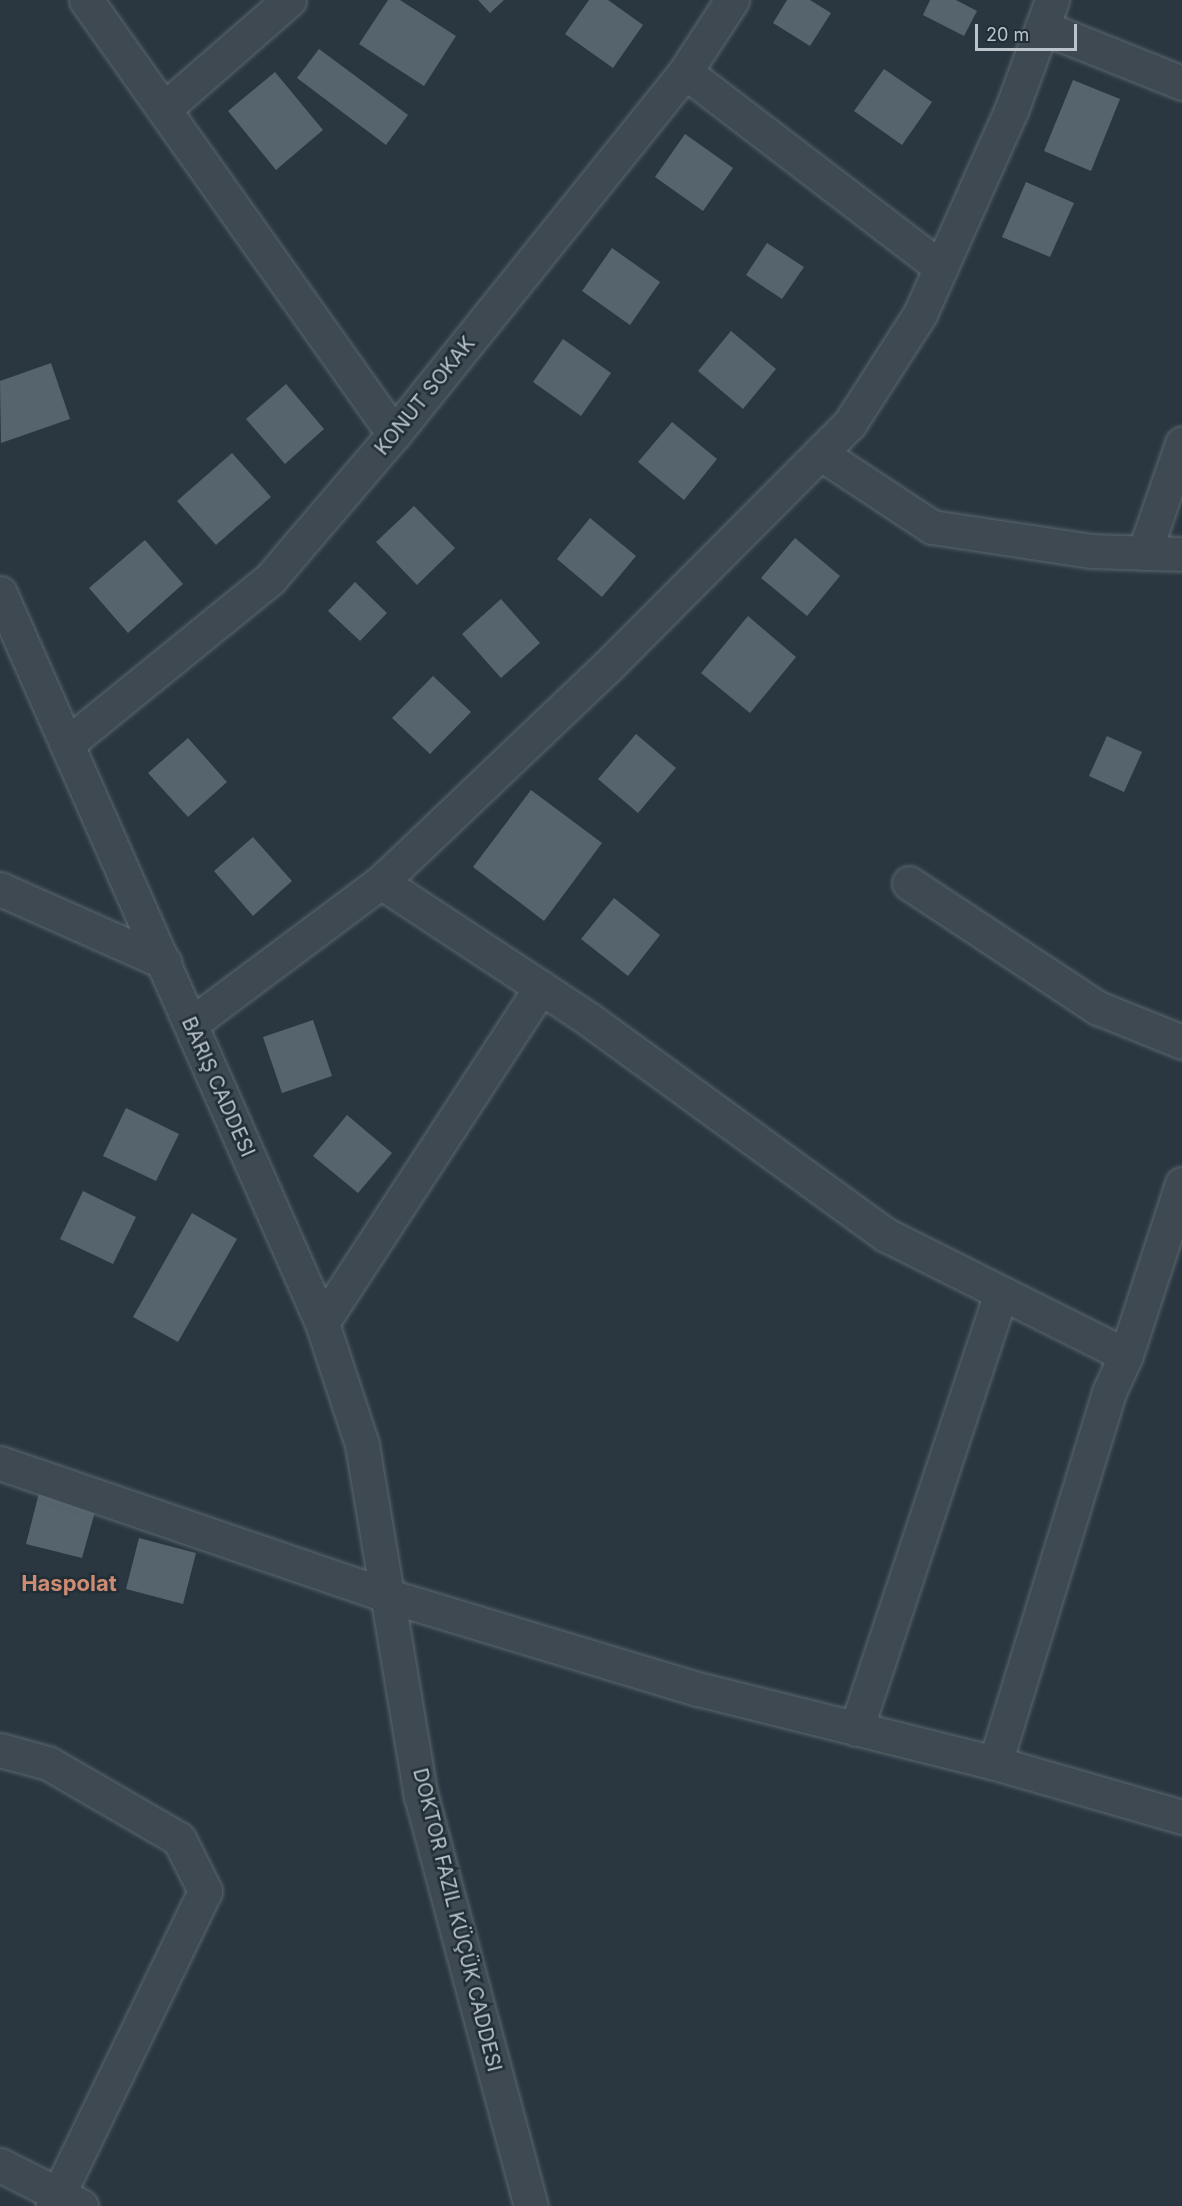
<!DOCTYPE html>
<html>
<head>
<meta charset="utf-8">
<style>
	body { margin:0 }
	#map { position:relative; width:1182px; height:2206px; overflow:hidden; background:#2a3741; font-family:Inter,sans-serif }
	div>[style] { position:absolute }
	.building>* { inset:0; background:#55646d }
	.roads { filter:drop-shadow(0 0 2px #5c676e) drop-shadow(0 0 2px #5c676e) }
	.minor>* { height:33px; margin:-16.5px; padding:0 16.5px; transform-origin:16.5px; border-radius:16.5px; background:#3e4951 }
	.tertiary>* { height:33px; margin:-16.5px; padding:0 16.5px; transform-origin:16.5px; border-radius:16.5px; background:#3e4951 }
	span { translate:-50% -50%; white-space:nowrap; text-align:center; line-height:1.15; -webkit-text-stroke:5px #222e36; paint-order:stroke }
	.street-label { font-size:20px; color:#bbc4cb }
	.quarter-label { font-size:22px; color:#cd8c73; font-weight:700 }
	.scale { position:absolute; left:975px; top:24px; width:102px; height:27px; box-sizing:border-box; border:3px solid #bbc4cb; border-top:0; padding-left:8px; font-size:18px; line-height:21px; white-space:nowrap; color:#bbc4cb; -webkit-text-stroke:4px #222e36; paint-order:stroke }
</style>
</head>
<body>
<div id="map">
	<div class="building">
		<div style="clip-path:polygon(388px 0,400px 0,456px 36px,424px 86px,359px 44px)"></div>
		<div style="clip-path:polygon(478px 0,504px 0,490px 13px)"></div>
		<div style="clip-path:polygon(589px 0,608px 0,643px 25px,613px 68px,565px 34px)"></div>
		<div style="clip-path:polygon(787px 0,810px 0,831px 13px,810px 46px,773px 23px)"></div>
		<div style="clip-path:polygon(930px 0,956px 0,977px 11px,964px 36px,923px 15px)"></div>
		<div style="clip-path:polygon(319px 49px,408px 115px,386px 145px,297px 78px)"></div>
		<div style="clip-path:polygon(884px 69px,932px 102px,902px 145px,854px 111px)"></div>
		<div style="clip-path:polygon(275px 72px,323px 130px,276px 170px,228px 111px)"></div>
		<div style="clip-path:polygon(1073px 80px,1120px 99px,1091px 171px,1044px 151px)"></div>
		<div style="clip-path:polygon(685px 134px,733px 168px,703px 211px,655px 177px)"></div>
		<div style="clip-path:polygon(1026px 182px,1074px 203px,1050px 257px,1002px 237px)"></div>
		<div style="clip-path:polygon(767px 243px,804px 267px,782px 299px,746px 275px)"></div>
		<div style="clip-path:polygon(612px 248px,660px 282px,630px 325px,582px 291px)"></div>
		<div style="clip-path:polygon(731px 331px,776px 369px,743px 409px,698px 371px)"></div>
		<div style="clip-path:polygon(563px 339px,611px 373px,581px 416px,533px 382px)"></div>
		<div style="clip-path:polygon(51px 363px,70px 419px,1px 443px,0 381px)"></div>
		<div style="clip-path:polygon(286px 384px,324px 429px,285px 464px,246px 419px)"></div>
		<div style="clip-path:polygon(672px 422px,717px 459px,684px 500px,638px 462px)"></div>
		<div style="clip-path:polygon(232px 453px,271px 497px,216px 545px,177px 501px)"></div>
		<div style="clip-path:polygon(414px 506px,455px 548px,417px 585px,376px 542px)"></div>
		<div style="clip-path:polygon(590px 518px,636px 556px,602px 597px,557px 559px)"></div>
		<div style="clip-path:polygon(795px 538px,840px 576px,807px 616px,761px 578px)"></div>
		<div style="clip-path:polygon(145px 540px,183px 584px,128px 633px,89px 588px)"></div>
		<div style="clip-path:polygon(355px 582px,387px 613px,360px 641px,328px 611px)"></div>
		<div style="clip-path:polygon(501px 599px,540px 643px,501px 678px,462px 634px)"></div>
		<div style="clip-path:polygon(748px 616px,796px 657px,750px 713px,701px 673px)"></div>
		<div style="clip-path:polygon(433px 676px,471px 712px,430px 754px,392px 718px)"></div>
		<div style="clip-path:polygon(636px 734px,676px 768px,638px 813px,598px 779px)"></div>
		<div style="clip-path:polygon(1107px 736px,1142px 752px,1124px 792px,1089px 776px)"></div>
		<div style="clip-path:polygon(188px 738px,227px 782px,188px 817px,148px 773px)"></div>
		<div style="clip-path:polygon(531px 790px,602px 843px,544px 921px,473px 867px)"></div>
		<div style="clip-path:polygon(253px 837px,292px 881px,253px 916px,214px 871px)"></div>
		<div style="clip-path:polygon(614px 898px,660px 935px,628px 976px,581px 939px)"></div>
		<div style="clip-path:polygon(313px 1020px,332px 1076px,282px 1093px,263px 1037px)"></div>
		<div style="clip-path:polygon(126px 1108px,179px 1134px,156px 1181px,103px 1156px)"></div>
		<div style="clip-path:polygon(347px 1115px,392px 1153px,358px 1193px,313px 1156px)"></div>
		<div style="clip-path:polygon(83px 1191px,136px 1217px,113px 1264px,60px 1239px)"></div>
		<div style="clip-path:polygon(192px 1213px,237px 1239px,178px 1342px,133px 1317px)"></div>
		<div style="clip-path:polygon(39px 1493px,96px 1508px,82px 1558px,26px 1544px)"></div>
		<div style="clip-path:polygon(139px 1538px,196px 1553px,183px 1604px,126px 1589px)"></div>
	</div>
	<div class="roads">
		<div class="minor">
			<div style="left:86px;top:0;width:532px;rotate:54.64deg"></div>
			<div style="left:1042px;top:27px;width:151px;rotate:21.8deg"></div>
			<div style="left:685px;top:72px;width:322px;rotate:37.4deg"></div>
			<div style="left:164px;top:109px;width:166px;rotate:-41.1deg"></div>
			<div style="left:820px;top:453px;width:134px;rotate:33.5deg"></div>
			<div style="left:932px;top:527px;width:160px;rotate:8.6deg"></div>
			<div style="left:1090px;top:551px;width:92px;rotate:1.9deg"></div>
			<div style="left:1144px;top:553px;width:116px;rotate:-70.9deg"></div>
			<div style="left:67px;top:744px;width:262px;rotate:-39.1deg"></div>
			<div style="left:270px;top:579px;width:191px;rotate:-49.5deg"></div>
			<div style="left:394px;top:434px;width:464px;rotate:-51.2deg"></div>
			<div style="left:685px;top:72px;width:86px;rotate:-56.9deg"></div>
			<div style="left:381px;top:882px;width:250px;rotate:33.4deg"></div>
			<div style="left:590px;top:1020px;width:366px;rotate:36deg"></div>
			<div style="left:886px;top:1235px;width:268px;rotate:26.6deg"></div>
			<div style="left:909px;top:883px;width:227px;rotate:33.5deg"></div>
			<div style="left:1098px;top:1008px;width:91px;rotate:22deg"></div>
			<div style="left:0;top:889px;width:180px;rotate:24deg"></div>
			<div style="left:191px;top:1024px;width:237px;rotate:-36.8deg"></div>
			<div style="left:381px;top:882px;width:312px;rotate:-43.6deg"></div>
			<div style="left:607px;top:667px;width:344px;rotate:-45.1deg"></div>
			<div style="left:850px;top:423px;width:130px;rotate:-57.3deg"></div>
			<div style="left:920px;top:314px;width:222px;rotate:-65.9deg"></div>
			<div style="left:1011px;top:111px;width:118px;rotate:-69.7deg"></div>
			<div style="left:322px;top:1323px;width:401px;rotate:-56.9deg"></div>
			<div style="left:0;top:1463px;width:411px;rotate:18.9deg"></div>
			<div style="left:856px;top:1729px;width:459px;rotate:-71.6deg"></div>
			<div style="left:0;top:1750px;width:50px;rotate:15.2deg"></div>
			<div style="left:48px;top:1763px;width:151px;rotate:30.1deg"></div>
			<div style="left:179px;top:1839px;width:58px;rotate:63.4deg"></div>
			<div style="left:205px;top:1891px;width:350px;rotate:115.8deg"></div>
			<div style="left:995px;top:1763px;width:388px;rotate:-72.9deg"></div>
			<div style="left:1109px;top:1392px;width:41px;rotate:-65.3deg"></div>
			<div style="left:1126px;top:1355px;width:180px;rotate:-71.9deg"></div>
			<div style="left:0;top:2165px;width:91px;rotate:26.8deg"></div>
		</div>
		<div class="tertiary">
			<div style="left:0;top:593px;width:798px;rotate:66.2deg"></div>
			<div style="left:322px;top:1323px;width:128px;rotate:71.8deg"></div>
			<div style="left:362px;top:1445px;width:356px;rotate:80.5deg"></div>
			<div style="left:421px;top:1796px;width:424px;rotate:75deg"></div>
			<div style="left:389px;top:1596px;width:323px;rotate:16.8deg"></div>
			<div style="left:698px;top:1689px;width:306px;rotate:14deg"></div>
			<div style="left:995px;top:1763px;width:195px;rotate:16.1deg"></div>
		</div>
	</div>
	<div class="street-label">
		<span style="left:425px;top:396px;rotate:-51deg">KONUT SOKAK</span>
		<span style="left:218px;top:1087px;rotate:66deg">BARIŞ CADDESI</span>
		<span style="left:457px;top:1920px;rotate:76deg">DOKTOR FAZIL KÜÇÜK CADDESI</span>
	</div>
	<div class="quarter-label">
		<span style="left:69px;top:1584px">Haspolat</span>
	</div>
	<div class="scale">20 m</div>
</div>
</body>
</html>
